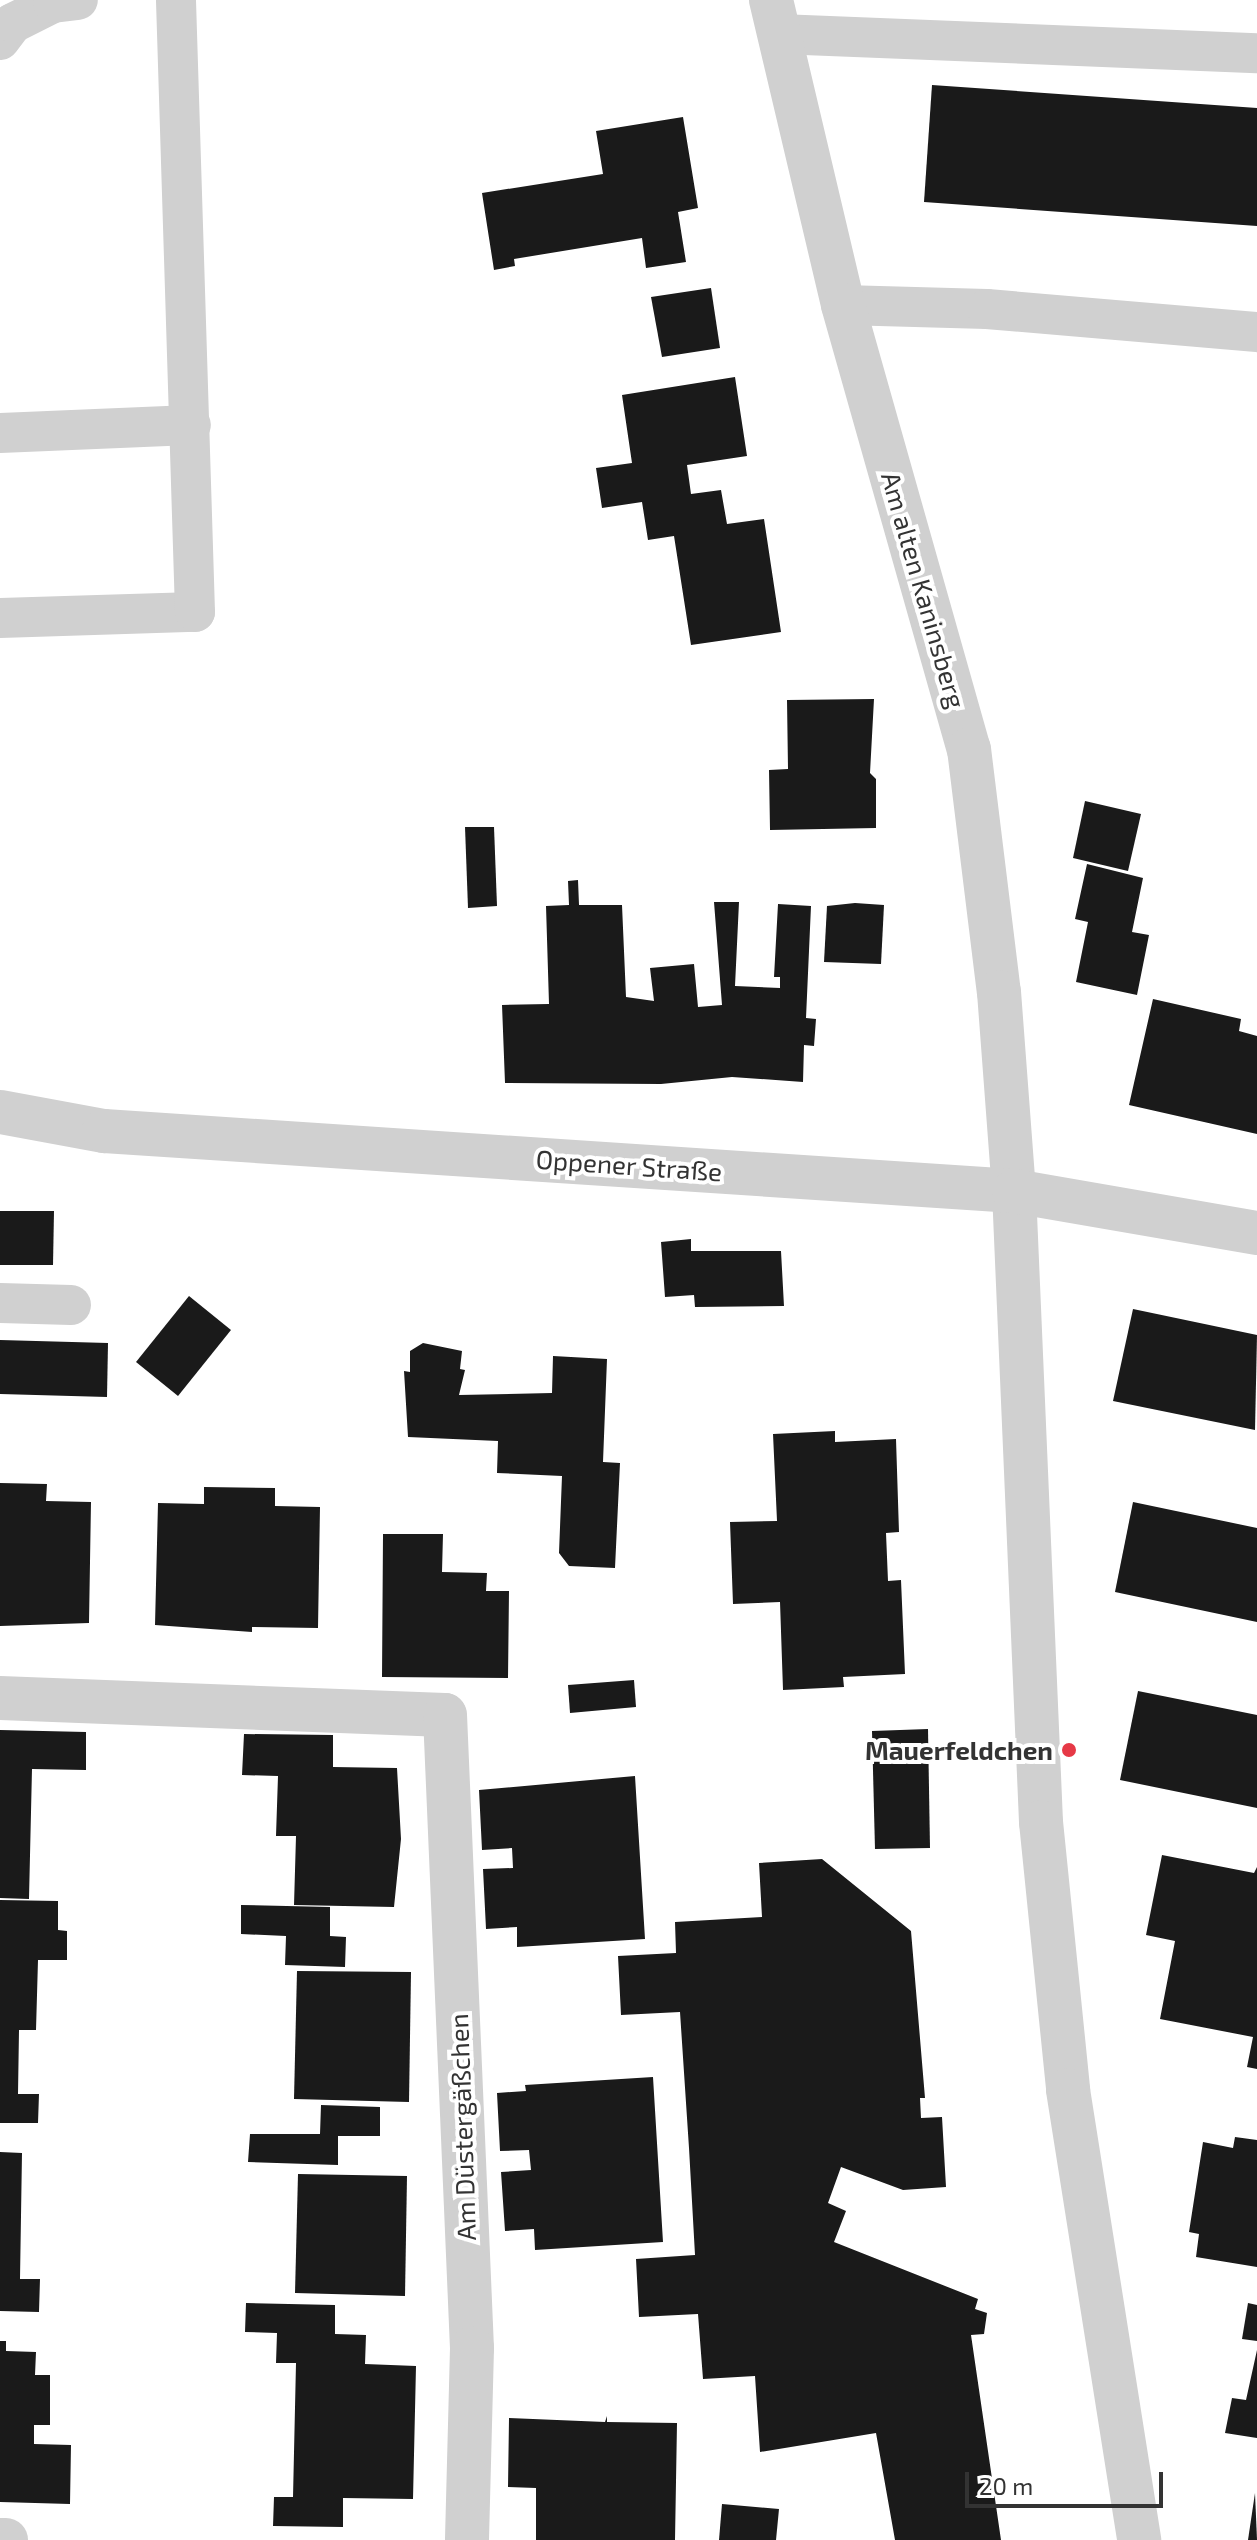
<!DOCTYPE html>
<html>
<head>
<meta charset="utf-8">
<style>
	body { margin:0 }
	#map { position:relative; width:1257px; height:2540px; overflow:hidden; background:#fff; font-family:"Exo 2",sans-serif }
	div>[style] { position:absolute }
	.building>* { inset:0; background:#1a1a1a }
	.service>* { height:40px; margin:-20px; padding:0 20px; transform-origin:20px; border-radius:20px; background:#d0d0d0 }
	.minor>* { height:44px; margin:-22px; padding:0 22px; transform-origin:22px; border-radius:22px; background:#d0d0d0 }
	.tertiary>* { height:44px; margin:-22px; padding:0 22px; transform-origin:22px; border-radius:22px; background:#d0d0d0 }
	.dots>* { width:22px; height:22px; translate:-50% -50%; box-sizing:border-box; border:4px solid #fff; border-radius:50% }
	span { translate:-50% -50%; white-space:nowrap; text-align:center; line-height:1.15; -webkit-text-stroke:8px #fff; paint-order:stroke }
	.street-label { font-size:26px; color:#333 }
	.poi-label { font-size:26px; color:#333; font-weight:700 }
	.right { translate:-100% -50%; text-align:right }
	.scale { position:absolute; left:965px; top:2472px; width:198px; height:36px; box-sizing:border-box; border:4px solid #333; border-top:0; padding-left:10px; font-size:24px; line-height:28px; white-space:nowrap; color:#333; -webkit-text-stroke:6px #fff; paint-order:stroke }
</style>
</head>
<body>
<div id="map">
	<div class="building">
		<div style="clip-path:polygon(932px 85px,1257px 108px,1257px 226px,924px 202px)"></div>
		<div style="clip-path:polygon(683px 117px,698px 208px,678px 212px,686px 262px,646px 268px,642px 238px,514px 259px,515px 266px,494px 270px,482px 193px,603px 174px,596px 131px)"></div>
		<div style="clip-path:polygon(711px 288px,720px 348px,662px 357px,651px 297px)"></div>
		<div style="clip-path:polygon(735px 377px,747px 456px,687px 465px,691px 494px,721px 490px,727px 524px,764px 519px,781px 632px,691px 645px,674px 536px,648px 540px,642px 502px,602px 508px,596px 468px,632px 463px,622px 395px)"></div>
		<div style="clip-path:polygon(874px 699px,870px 773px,876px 779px,876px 828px,770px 830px,769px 770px,788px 769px,787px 700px)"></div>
		<div style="clip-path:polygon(1085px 801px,1141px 814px,1128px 871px,1073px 858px)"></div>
		<div style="clip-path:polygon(465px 827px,494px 827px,497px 906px,468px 908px)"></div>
		<div style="clip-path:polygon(1087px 864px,1143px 878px,1132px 932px,1149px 935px,1137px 995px,1076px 982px,1088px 922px,1075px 919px)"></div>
		<div style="clip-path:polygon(578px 880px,579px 905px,622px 905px,626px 997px,654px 1001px,650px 968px,694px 964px,698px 1007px,722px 1005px,714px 902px,739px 902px,735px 986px,780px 988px,780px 977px,774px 977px,778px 904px,811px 906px,806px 1018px,816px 1019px,814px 1046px,804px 1045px,803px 1082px,732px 1077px,661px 1084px,505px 1083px,502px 1005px,549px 1004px,546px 906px,569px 905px,568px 881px)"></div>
		<div style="clip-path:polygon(855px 903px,884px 905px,881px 964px,824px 962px,827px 906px)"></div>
		<div style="clip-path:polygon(1153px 999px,1241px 1019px,1239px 1031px,1257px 1036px,1257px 1134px,1129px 1105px)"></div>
		<div style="clip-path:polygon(0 1211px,54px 1211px,53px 1265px,0 1265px)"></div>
		<div style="clip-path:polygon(691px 1239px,691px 1251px,781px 1251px,784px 1306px,695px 1307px,694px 1295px,665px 1297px,661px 1242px)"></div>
		<div style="clip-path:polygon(189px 1296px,231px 1330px,178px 1396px,136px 1362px)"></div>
		<div style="clip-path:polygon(1133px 1309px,1257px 1335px,1255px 1430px,1113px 1401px)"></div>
		<div style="clip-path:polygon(0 1340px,108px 1343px,107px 1397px,0 1394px)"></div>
		<div style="clip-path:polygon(423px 1343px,462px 1351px,460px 1369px,465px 1370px,459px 1395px,552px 1393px,553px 1356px,607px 1359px,603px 1462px,620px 1463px,615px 1568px,569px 1566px,559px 1553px,562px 1476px,497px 1473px,498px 1441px,408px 1437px,404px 1371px,410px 1372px,410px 1351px)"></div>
		<div style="clip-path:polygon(835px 1431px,835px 1442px,896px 1439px,899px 1532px,886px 1533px,888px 1581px,901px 1580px,905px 1674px,843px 1677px,844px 1687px,783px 1690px,780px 1602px,733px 1604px,730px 1522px,777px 1521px,773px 1434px)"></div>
		<div style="clip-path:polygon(0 1483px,47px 1484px,46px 1501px,91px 1502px,89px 1623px,0 1626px)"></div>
		<div style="clip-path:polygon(204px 1487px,275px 1488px,275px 1506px,320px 1507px,318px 1628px,252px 1627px,252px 1632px,155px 1625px,158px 1503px,204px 1504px)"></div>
		<div style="clip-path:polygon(1133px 1502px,1257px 1528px,1257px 1622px,1115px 1592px)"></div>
		<div style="clip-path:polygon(383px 1534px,443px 1534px,442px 1572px,487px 1573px,486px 1591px,509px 1591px,508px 1678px,382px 1677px)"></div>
		<div style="clip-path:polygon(634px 1680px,636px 1707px,570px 1713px,568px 1685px)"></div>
		<div style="clip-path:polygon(1138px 1691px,1257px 1715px,1257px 1808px,1120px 1780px)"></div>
		<div style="clip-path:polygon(928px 1729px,930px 1848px,875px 1849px,872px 1731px)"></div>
		<div style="clip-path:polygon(0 1730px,86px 1732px,86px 1770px,32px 1769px,29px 1899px,0 1898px)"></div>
		<div style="clip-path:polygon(244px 1734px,333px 1735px,333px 1767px,397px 1768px,401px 1839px,394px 1907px,294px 1905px,296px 1836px,276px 1836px,278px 1776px,242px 1775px)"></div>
		<div style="clip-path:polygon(635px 1776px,645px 1939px,517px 1947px,517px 1927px,486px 1929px,483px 1869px,513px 1868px,512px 1848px,482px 1850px,479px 1790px)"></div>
		<div style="clip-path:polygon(1162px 1855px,1254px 1873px,1257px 1867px,1257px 2069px,1247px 2067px,1253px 2037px,1160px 2019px,1175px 1941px,1146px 1935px)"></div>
		<div style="clip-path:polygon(822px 1859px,911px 1931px,925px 2098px,920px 2098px,921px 2118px,942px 2117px,946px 2187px,903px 2190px,841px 2167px,828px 2203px,846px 2211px,834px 2242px,978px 2299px,975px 2309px,987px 2313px,984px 2334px,971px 2335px,1001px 2540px,895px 2540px,876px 2433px,760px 2452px,755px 2376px,703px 2379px,698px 2314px,639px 2317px,636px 2259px,695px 2255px,689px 2148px,680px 2012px,621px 2015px,618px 1956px,676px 1953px,675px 1922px,762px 1917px,759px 1863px)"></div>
		<div style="clip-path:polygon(0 1900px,58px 1901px,58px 1930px,67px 1931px,67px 1960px,38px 1960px,36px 2030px,19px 2030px,18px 2094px,39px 2094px,38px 2123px,0 2123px)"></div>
		<div style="clip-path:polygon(241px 1905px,330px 1907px,330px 1936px,346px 1937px,345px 1967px,285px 1965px,286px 1936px,241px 1934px)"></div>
		<div style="clip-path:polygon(297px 1971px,411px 1972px,409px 2102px,294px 2099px)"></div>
		<div style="clip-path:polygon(653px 2077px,663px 2242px,535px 2250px,534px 2229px,505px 2231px,501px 2172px,531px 2170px,529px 2150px,500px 2151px,497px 2093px,526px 2091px,525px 2085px)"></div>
		<div style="clip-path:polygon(321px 2105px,380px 2107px,380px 2136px,338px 2136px,338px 2165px,248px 2162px,250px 2134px,320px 2134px)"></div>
		<div style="clip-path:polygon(1235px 2137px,1257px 2140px,1257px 2267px,1196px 2257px,1199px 2234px,1189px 2232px,1203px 2142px,1233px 2148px)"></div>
		<div style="clip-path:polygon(0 2152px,22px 2153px,20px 2279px,40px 2279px,39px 2312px,0 2311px)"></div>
		<div style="clip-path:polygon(298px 2174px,407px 2176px,405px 2296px,295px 2293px)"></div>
		<div style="clip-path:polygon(246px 2303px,335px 2305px,335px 2334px,366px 2335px,365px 2364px,416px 2366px,413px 2499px,343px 2498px,343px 2527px,273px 2526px,274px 2497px,293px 2497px,296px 2363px,276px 2363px,277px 2333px,245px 2332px)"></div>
		<div style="clip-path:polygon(1248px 2303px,1257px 2305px,1257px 2341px,1242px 2339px)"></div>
		<div style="clip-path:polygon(0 2341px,6px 2341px,6px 2351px,36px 2352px,35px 2375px,50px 2375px,50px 2425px,34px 2425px,34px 2444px,71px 2445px,70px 2504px,0 2502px)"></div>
		<div style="clip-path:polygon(1257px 2350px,1257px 2438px,1225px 2433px,1232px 2398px,1246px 2400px)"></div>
		<div style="clip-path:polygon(607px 2416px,607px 2422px,677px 2423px,675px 2540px,536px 2540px,536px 2488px,508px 2487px,509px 2418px,605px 2422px)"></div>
		<div style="clip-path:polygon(1255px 2493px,1257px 2540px,1248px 2540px)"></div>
		<div style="clip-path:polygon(722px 2504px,779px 2509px,776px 2540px,719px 2540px)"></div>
	</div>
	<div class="service">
		<div style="left:779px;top:34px;width:478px;rotate:2.3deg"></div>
		<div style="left:0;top:40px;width:21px;rotate:-53deg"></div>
		<div style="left:13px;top:23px;width:45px;rotate:-26.6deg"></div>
		<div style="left:53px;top:3px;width:25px;rotate:-7deg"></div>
		<div style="left:843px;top:305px;width:144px;rotate:1.6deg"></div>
		<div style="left:987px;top:309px;width:271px;rotate:4.9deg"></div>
		<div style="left:0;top:433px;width:191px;rotate:-2.4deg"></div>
		<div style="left:0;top:618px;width:195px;rotate:-1.8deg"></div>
		<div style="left:195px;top:612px;width:612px;rotate:-91.78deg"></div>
		<div style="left:0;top:1303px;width:71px;rotate:1.6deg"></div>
	</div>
	<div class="minor">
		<div style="left:771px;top:0;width:313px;rotate:76.7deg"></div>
		<div style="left:843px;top:305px;width:462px;rotate:74.2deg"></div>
		<div style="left:969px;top:749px;width:245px;rotate:83deg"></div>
		<div style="left:999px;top:992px;width:200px;rotate:85.7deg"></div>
		<div style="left:1014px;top:1191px;width:632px;rotate:87.55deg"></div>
		<div style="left:1041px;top:1822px;width:269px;rotate:84.2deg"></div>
		<div style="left:1068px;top:2090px;width:456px;rotate:81deg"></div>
		<div style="left:0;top:1698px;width:445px;rotate:2.2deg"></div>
		<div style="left:445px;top:1715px;width:634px;rotate:87.56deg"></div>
		<div style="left:472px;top:2348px;width:192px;rotate:91.5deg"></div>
		<div style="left:0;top:2540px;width:6px"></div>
	</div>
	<div class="tertiary">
		<div style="left:0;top:1112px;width:106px;rotate:10.4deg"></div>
		<div style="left:104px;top:1131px;width:912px;rotate:3.77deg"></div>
		<div style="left:1014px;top:1191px;width:247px;rotate:9.8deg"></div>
	</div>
	<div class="dots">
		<div style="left:1069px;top:1750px;background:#e63946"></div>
	</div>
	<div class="street-label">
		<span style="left:924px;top:590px;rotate:74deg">Am alten Kaninsberg</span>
		<span style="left:629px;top:1165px;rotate:4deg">Oppener Straße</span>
		<span style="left:462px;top:2127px;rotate:-92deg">Am Düstergäßchen</span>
	</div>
	<div class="poi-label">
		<span class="right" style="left:1053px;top:1750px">Mauerfeldchen</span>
	</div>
	<div class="scale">20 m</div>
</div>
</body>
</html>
